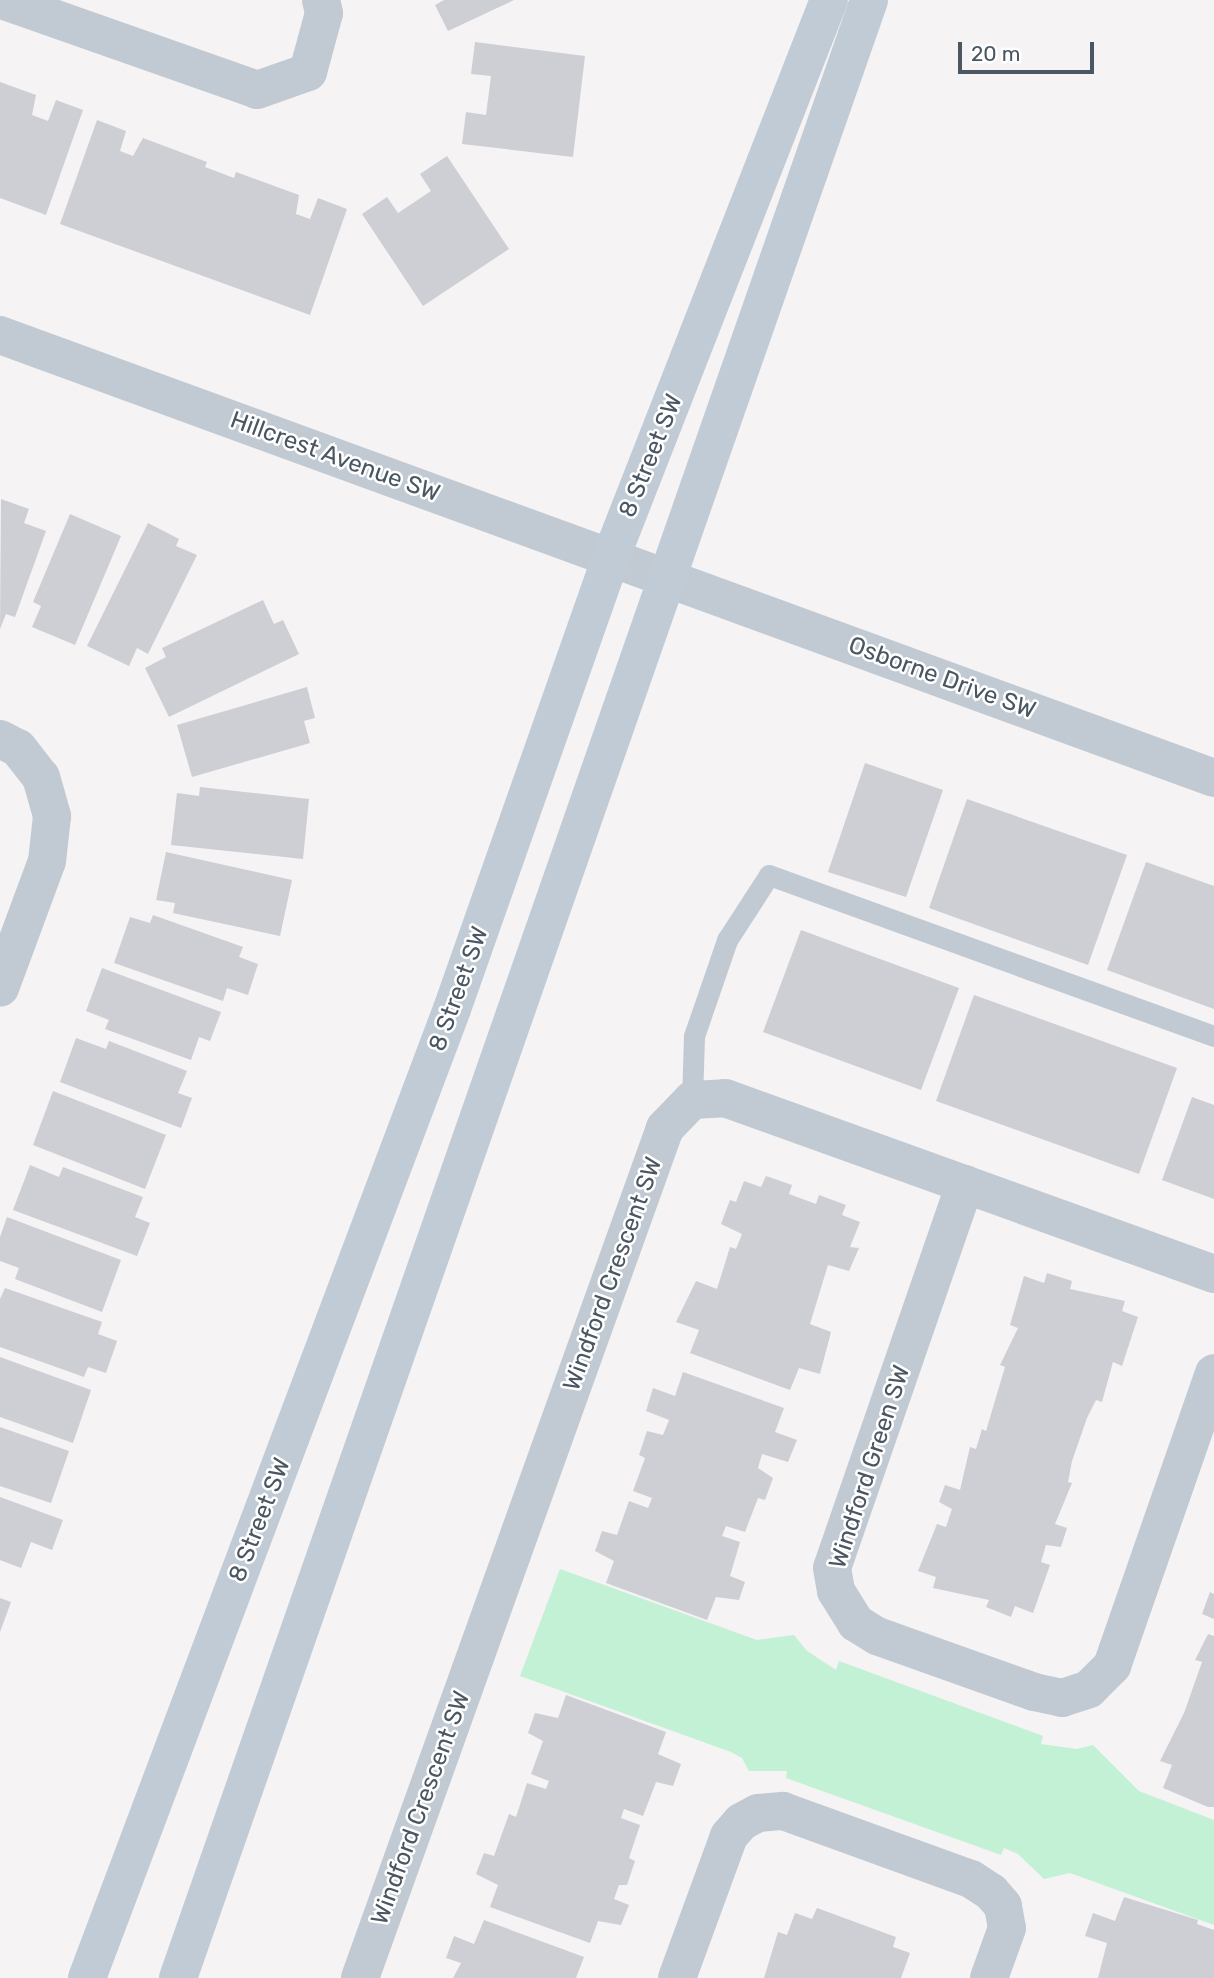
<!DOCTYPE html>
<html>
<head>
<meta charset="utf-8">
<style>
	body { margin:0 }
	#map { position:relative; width:1214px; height:1978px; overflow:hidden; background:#f5f3f3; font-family:Rubik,sans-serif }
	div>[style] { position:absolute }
	.green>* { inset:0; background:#c3f1d5 }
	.building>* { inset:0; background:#cdcfd5 }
	.service>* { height:21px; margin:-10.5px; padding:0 10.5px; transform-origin:10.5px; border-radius:10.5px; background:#c1cad2 }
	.minor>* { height:38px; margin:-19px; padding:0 19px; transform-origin:19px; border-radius:19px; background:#c1cad2 }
	.secondary>* { height:38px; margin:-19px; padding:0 19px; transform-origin:19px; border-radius:19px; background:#c1cbd6 }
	span { translate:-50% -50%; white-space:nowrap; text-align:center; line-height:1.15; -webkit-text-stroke:5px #fff; paint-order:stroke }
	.street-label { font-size:24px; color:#4a5661 }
	.scale { position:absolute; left:958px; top:42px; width:136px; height:32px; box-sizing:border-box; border:4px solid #4a5661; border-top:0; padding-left:9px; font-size:21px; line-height:24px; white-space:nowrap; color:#4a5661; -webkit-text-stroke:5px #fff; paint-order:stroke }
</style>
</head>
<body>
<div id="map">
	<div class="green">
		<div style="clip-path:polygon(560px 1569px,757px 1640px,794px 1635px,807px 1651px,836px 1670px,839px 1661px,1043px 1736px,1041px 1744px,1077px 1749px,1093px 1745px,1139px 1791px,1214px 1820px,1214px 1925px,1070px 1873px,1044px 1879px,1018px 1854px,1004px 1848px,1001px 1855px,786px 1778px,787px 1771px,749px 1771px,742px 1758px,731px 1752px,520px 1676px)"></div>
	</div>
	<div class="building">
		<div style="clip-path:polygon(444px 0,514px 0,448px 31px,435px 5px)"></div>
		<div style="clip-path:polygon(475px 42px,585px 56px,573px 157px,462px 144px,466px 112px,486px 115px,491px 76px,471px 74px)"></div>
		<div style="clip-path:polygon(0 82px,36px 95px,32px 115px,48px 121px,56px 100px,83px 110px,46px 215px,0 198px)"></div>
		<div style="clip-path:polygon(97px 120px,126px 131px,120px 151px,133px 156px,143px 138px,207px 162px,205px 167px,234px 178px,236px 172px,299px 195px,296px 214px,310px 219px,318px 198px,347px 209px,310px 315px,60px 224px)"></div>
		<div style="clip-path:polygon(447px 156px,509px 249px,423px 306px,362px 214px,387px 197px,398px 213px,431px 191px,420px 174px)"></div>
		<div style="clip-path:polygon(1px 499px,29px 509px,24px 523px,46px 531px,15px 617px,6px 614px,0 629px)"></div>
		<div style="clip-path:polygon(70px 514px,121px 536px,75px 645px,32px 627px,41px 606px,33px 602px)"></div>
		<div style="clip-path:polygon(148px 523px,179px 539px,176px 546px,197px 555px,148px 654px,137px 648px,129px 666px,87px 646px)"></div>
		<div style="clip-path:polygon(263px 600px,274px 624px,283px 620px,299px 654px,169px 717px,145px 668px,166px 657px,162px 648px)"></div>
		<div style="clip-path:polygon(307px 687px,315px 718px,304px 721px,310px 743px,192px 777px,177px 725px)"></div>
		<div style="clip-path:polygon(865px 763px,943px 790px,906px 897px,828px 872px)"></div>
		<div style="clip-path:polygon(200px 787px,309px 799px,303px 859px,171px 845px,177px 793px,199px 796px)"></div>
		<div style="clip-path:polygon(967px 799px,1127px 855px,1088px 965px,929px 908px)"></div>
		<div style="clip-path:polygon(166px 852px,292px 880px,280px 936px,173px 913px,175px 903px,156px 900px)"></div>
		<div style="clip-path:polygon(1146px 862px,1214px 886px,1214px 1009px,1107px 970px)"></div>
		<div style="clip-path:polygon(153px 915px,243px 947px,239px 957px,258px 964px,248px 995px,227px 988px,223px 1001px,114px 963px,130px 917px,150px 923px)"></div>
		<div style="clip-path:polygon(801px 930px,959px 988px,921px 1090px,763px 1032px)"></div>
		<div style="clip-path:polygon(102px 968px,221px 1012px,210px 1041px,199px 1037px,191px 1060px,105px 1029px,109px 1020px,86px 1011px)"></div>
		<div style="clip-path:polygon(974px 995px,1177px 1068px,1139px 1174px,936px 1101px)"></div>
		<div style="clip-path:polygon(76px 1038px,106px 1049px,109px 1041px,187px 1071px,178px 1093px,192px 1098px,181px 1128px,60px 1082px)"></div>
		<div style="clip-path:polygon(53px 1091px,166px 1135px,145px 1189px,33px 1145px)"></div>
		<div style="clip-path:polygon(1192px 1097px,1214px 1105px,1214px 1199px,1162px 1180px)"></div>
		<div style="clip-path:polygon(30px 1165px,59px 1177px,63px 1167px,143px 1197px,135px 1217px,150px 1223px,137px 1256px,13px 1210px)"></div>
		<div style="clip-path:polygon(766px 1176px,792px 1185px,789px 1194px,816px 1204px,819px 1195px,846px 1205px,842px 1215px,860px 1222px,850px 1247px,859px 1248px,849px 1271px,828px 1265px,810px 1324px,831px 1332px,820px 1374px,799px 1368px,790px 1390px,690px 1353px,699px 1330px,676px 1322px,696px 1281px,717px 1289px,730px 1247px,736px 1249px,742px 1234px,721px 1224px,730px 1200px,736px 1202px,744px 1181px,761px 1187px)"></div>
		<div style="clip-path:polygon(7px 1217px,121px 1260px,102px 1312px,15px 1279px,19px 1268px,0 1261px,0 1237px)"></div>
		<div style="clip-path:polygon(1047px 1273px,1072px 1281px,1070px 1289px,1125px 1301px,1122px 1311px,1138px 1317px,1122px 1366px,1113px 1362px,1102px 1402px,1096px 1400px,1087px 1418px,1072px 1461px,1068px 1482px,1072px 1483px,1055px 1524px,1067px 1528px,1061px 1547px,1046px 1545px,1041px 1562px,1050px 1565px,1033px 1613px,1015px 1606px,1011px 1617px,986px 1607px,989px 1600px,933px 1588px,936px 1577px,918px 1571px,937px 1524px,946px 1527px,952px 1509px,939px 1502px,945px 1485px,960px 1490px,970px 1447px,976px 1449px,982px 1429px,986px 1431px,1005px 1367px,1000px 1365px,1018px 1328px,1010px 1325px,1024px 1276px,1044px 1283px)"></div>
		<div style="clip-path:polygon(5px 1288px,102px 1322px,98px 1334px,117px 1341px,106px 1373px,88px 1367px,84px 1377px,0 1347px,0 1299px)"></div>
		<div style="clip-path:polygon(0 1357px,91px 1390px,73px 1443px,0 1417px)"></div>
		<div style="clip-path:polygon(683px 1372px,784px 1408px,775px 1432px,797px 1440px,788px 1462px,762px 1454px,758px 1468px,773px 1478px,765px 1500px,758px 1498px,745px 1532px,726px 1526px,722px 1536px,740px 1542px,730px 1576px,745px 1582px,739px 1600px,716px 1597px,707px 1620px,606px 1583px,614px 1561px,595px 1551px,602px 1531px,617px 1535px,629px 1501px,648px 1508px,652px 1498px,633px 1491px,645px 1458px,639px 1455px,647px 1431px,663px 1435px,669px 1420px,646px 1411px,653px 1388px,675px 1396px)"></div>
		<div style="clip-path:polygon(0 1427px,69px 1451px,51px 1503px,0 1486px)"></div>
		<div style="clip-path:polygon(0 1497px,63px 1520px,52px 1550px,31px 1542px,21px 1568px,0 1560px)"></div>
		<div style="clip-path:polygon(1210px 1592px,1214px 1594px,1214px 1619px,1202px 1614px)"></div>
		<div style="clip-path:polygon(0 1598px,11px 1602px,0 1632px)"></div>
		<div style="clip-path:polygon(1208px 1634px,1214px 1636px,1214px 1807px,1208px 1807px,1163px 1788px,1172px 1765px,1160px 1761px,1184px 1713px,1202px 1662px,1195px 1660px)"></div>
		<div style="clip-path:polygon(566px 1695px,666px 1732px,658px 1754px,681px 1764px,673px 1786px,656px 1782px,643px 1816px,624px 1809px,621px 1818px,640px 1825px,629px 1858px,635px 1861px,627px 1885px,619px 1885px,614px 1899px,629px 1905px,621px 1925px,598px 1921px,590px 1943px,490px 1907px,498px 1885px,476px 1874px,484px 1853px,494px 1856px,509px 1814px,516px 1817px,527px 1783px,546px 1789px,549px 1781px,531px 1774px,543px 1741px,528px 1733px,535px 1713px,558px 1718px)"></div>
		<div style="clip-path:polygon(1124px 1897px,1198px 1920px,1197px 1924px,1214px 1930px,1214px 1978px,1098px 1978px,1107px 1943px,1085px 1936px,1093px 1913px,1115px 1921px)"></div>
		<div style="clip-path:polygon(817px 1908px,896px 1937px,893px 1947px,910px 1953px,901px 1978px,764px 1978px,778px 1932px,787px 1935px,795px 1913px,812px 1919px)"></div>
		<div style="clip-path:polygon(484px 1920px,584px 1957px,576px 1978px,453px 1978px,461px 1963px,446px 1958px,454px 1936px,474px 1944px)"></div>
	</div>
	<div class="service">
		<div style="left:692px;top:1100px;width:64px;rotate:-88.2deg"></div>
		<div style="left:694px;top:1036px;width:102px;rotate:-71deg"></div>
		<div style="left:727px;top:940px;width:77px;rotate:-57.1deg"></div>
		<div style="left:769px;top:875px;width:473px;rotate:19.9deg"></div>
	</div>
	<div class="minor">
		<div style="left:2px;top:0;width:270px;rotate:19.4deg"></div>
		<div style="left:257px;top:90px;width:54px;rotate:-19.4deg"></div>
		<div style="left:308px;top:72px;width:61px;rotate:-74.8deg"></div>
		<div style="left:324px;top:13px;width:13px;rotate:-103deg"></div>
		<div style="left:0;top:335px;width:1292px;rotate:20.05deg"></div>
		<div style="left:0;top:739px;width:20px;rotate:27deg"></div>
		<div style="left:18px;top:748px;width:37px;rotate:52deg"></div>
		<div style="left:41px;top:777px;width:41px;rotate:74.2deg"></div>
		<div style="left:52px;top:816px;width:45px;rotate:96.3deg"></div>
		<div style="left:47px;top:861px;width:135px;rotate:110.3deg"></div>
		<div style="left:965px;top:1184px;width:406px;rotate:109.1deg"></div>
		<div style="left:832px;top:1568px;width:23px;rotate:80deg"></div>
		<div style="left:836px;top:1591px;width:38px;rotate:58deg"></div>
		<div style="left:856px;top:1623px;width:25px;rotate:32deg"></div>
		<div style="left:877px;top:1636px;width:167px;rotate:19.6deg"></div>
		<div style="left:1034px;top:1692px;width:29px;rotate:12deg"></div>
		<div style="left:1062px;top:1698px;width:28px;rotate:-18deg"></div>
		<div style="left:1089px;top:1689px;width:33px;rotate:-45deg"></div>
		<div style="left:1112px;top:1666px;width:310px;rotate:-70.8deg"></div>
		<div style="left:360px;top:1978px;width:903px;rotate:-70.26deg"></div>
		<div style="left:665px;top:1128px;width:39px;rotate:-46deg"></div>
		<div style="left:692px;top:1100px;width:33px;rotate:-3deg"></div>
		<div style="left:725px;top:1098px;width:520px;rotate:19.79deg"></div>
		<div style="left:677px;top:1978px;width:151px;rotate:-69.9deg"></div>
		<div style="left:729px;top:1836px;width:18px;rotate:-49deg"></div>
		<div style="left:741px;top:1822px;width:19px;rotate:-28deg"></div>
		<div style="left:758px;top:1813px;width:25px;rotate:-5deg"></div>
		<div style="left:783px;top:1811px;width:200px;rotate:19.9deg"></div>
		<div style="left:971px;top:1879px;width:24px;rotate:33deg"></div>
		<div style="left:991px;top:1892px;width:18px;rotate:49deg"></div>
		<div style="left:1003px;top:1906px;width:22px;rotate:80deg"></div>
		<div style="left:1007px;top:1928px;width:53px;rotate:109.8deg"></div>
	</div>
	<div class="secondary">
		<div style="left:87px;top:1978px;width:1035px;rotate:-69.36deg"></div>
		<div style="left:452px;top:1009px;width:479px;rotate:-70.6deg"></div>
		<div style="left:611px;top:557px;width:598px;rotate:-68.63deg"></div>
		<div style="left:178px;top:1978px;width:2095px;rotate:-70.74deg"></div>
	</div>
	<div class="street-label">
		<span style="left:651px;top:456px;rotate:-68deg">8 Street SW</span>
		<span style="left:335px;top:457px;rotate:20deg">Hillcrest Avenue SW</span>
		<span style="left:942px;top:678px;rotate:20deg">Osborne Drive SW</span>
		<span style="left:459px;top:989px;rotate:-70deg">8 Street SW</span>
		<span style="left:613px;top:1274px;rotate:-70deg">Windford Crescent SW</span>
		<span style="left:870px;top:1467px;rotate:-72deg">Windford Green SW</span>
		<span style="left:260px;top:1520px;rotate:-69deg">8 Street SW</span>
		<span style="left:421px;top:1808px;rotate:-70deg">Windford Crescent SW</span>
	</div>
	<div class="scale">20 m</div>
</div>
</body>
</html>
